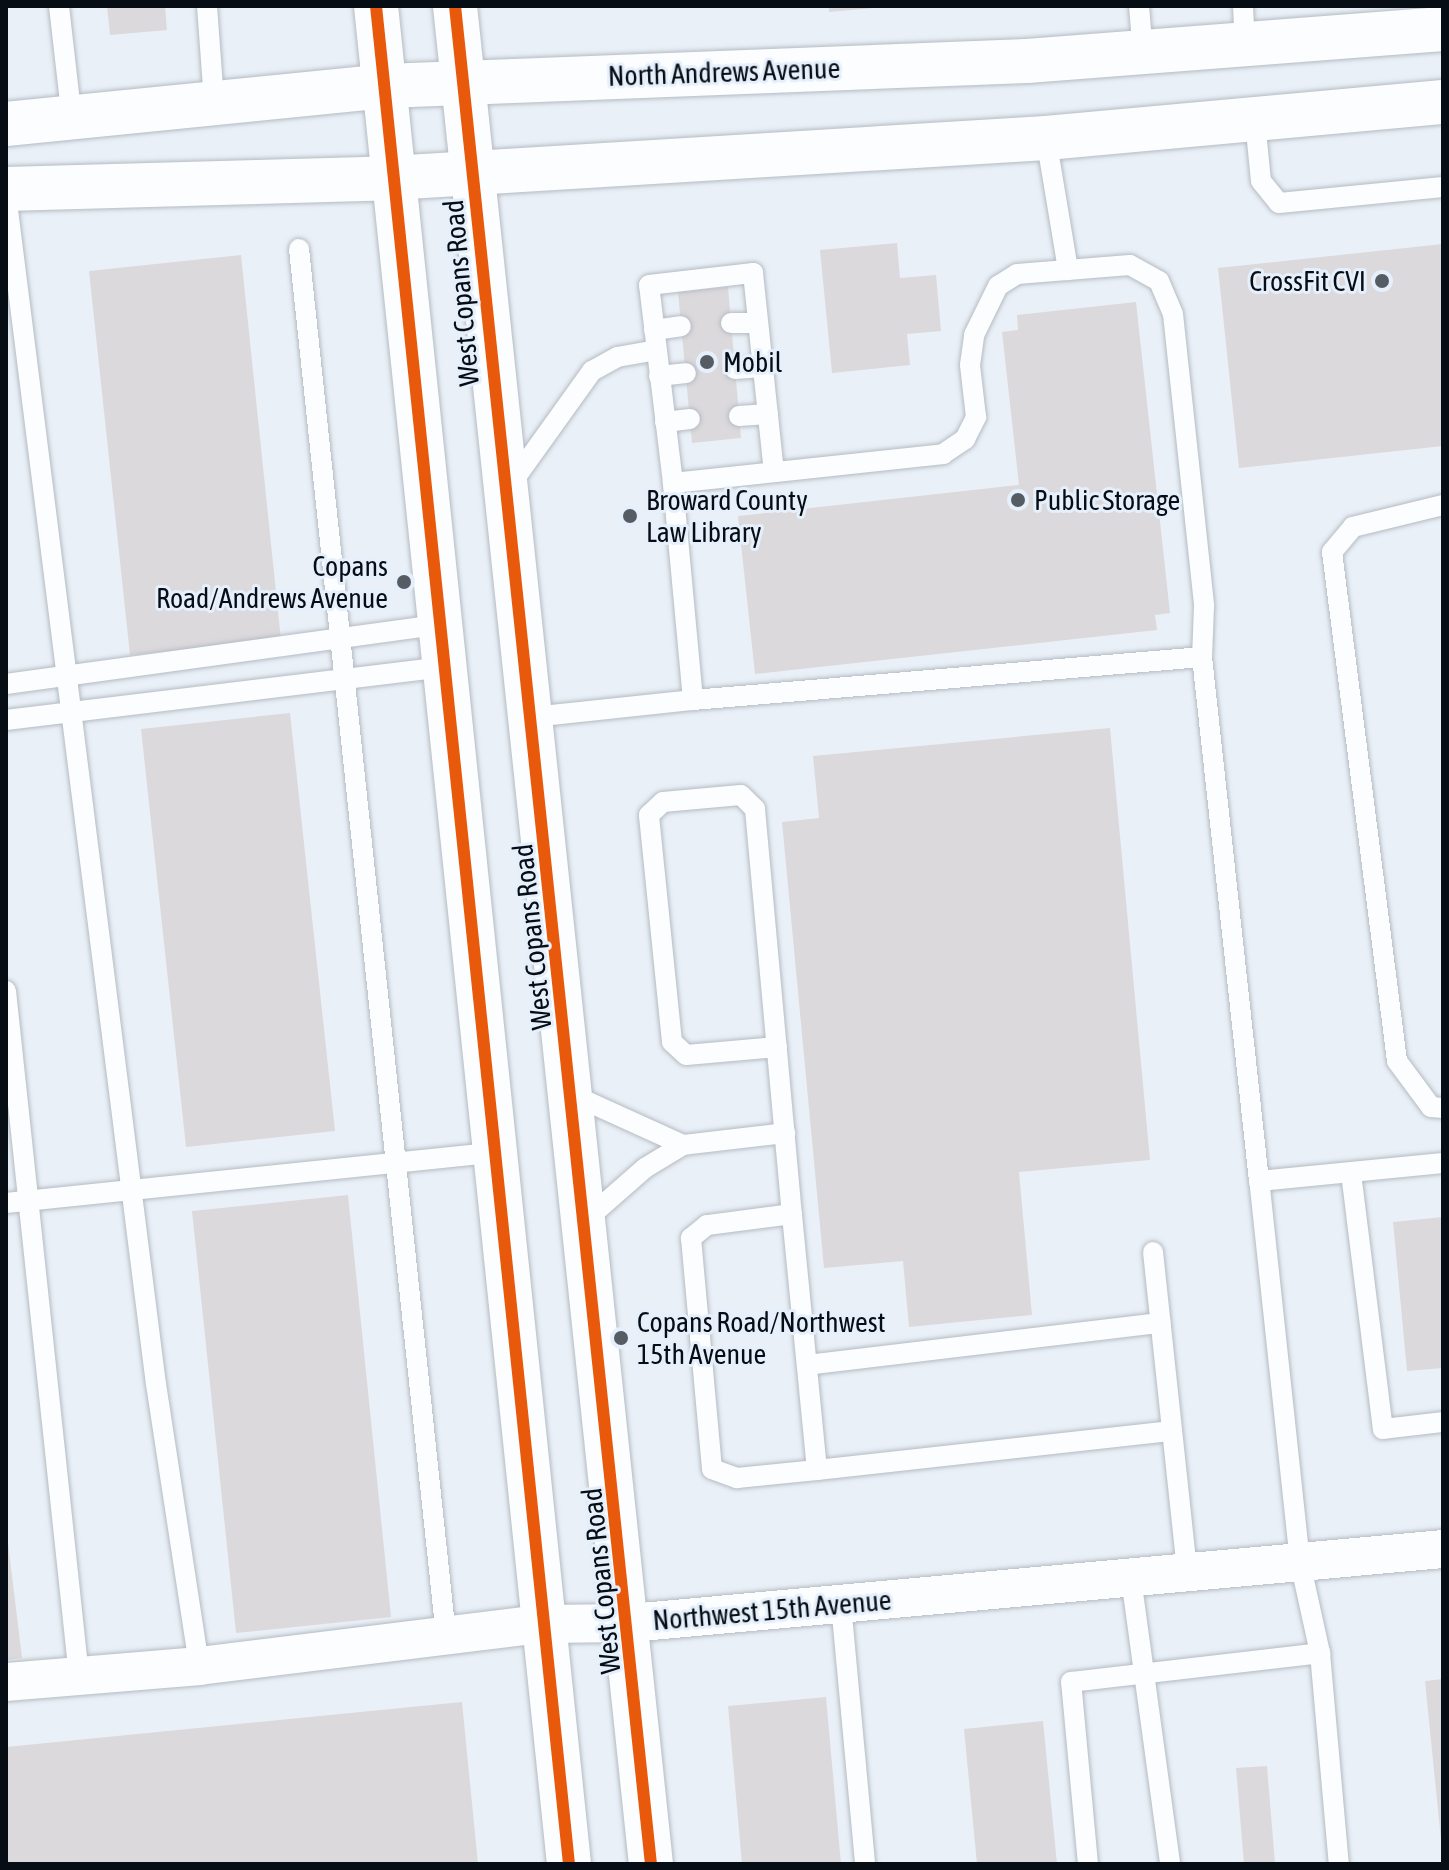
<!DOCTYPE html>
<html>
<head>
<meta charset="utf-8">
<style>
	body { margin:0 }
	#map { position:relative; width:1449px; height:1870px; overflow:hidden; background:#eaf0f7; font-family:"Asap Condensed",sans-serif }
	div>[style] { position:absolute }
	.building>* { inset:0; background:#dcd9dc }
	.roads { filter:drop-shadow(0 0 2px #b5bbc2) drop-shadow(0 0 2px #b5bbc2) }
	.lane>* { height:20px; margin:-10px; padding:0 10px; transform-origin:10px; border-radius:10px; background:#fcfdfe }
	.street>* { height:38px; margin:-19px; padding:0 19px; transform-origin:19px; border-radius:19px; background:#fcfdfe }
	.secondary>* { height:44px; margin:-22px; padding:0 22px; transform-origin:22px; border-radius:22px; background:#fcfdfe }
	.cycleway>* { height:12px; margin:-6px; padding:0 6px; transform-origin:6px; border-radius:6px; background:#e8590c }
	.dots>* { width:22px; height:22px; translate:-50% -50%; box-sizing:border-box; border:4px solid #e5f0fc; border-radius:50% }
	span { translate:-50% -50%; white-space:nowrap; text-align:center; line-height:1.15; -webkit-text-stroke:6px #e5f0fc; paint-order:stroke }
	.street-label { font-size:28px; color:#070d14 }
	.poi-label { font-size:28px; color:#070d14 }
	.right { translate:-100% -50%; text-align:right }
	.left { translate:0 -50%; text-align:left }
	.frame { position:absolute; inset:0; border:8px solid #070d14; pointer-events:none }
</style>
</head>
<body>
<div id="map">
	<div class="building">
		<div style="clip-path:polygon(107px 6px,165px 6px,167px 30px,110px 35px)"></div>
		<div style="clip-path:polygon(829px 6px,874px 6px,874px 8px,829px 12px)"></div>
		<div style="clip-path:polygon(897px 243px,900px 278px,936px 275px,941px 331px,907px 334px,910px 365px,832px 373px,820px 250px)"></div>
		<div style="clip-path:polygon(1443px 244px,1443px 446px,1239px 468px,1218px 268px)"></div>
		<div style="clip-path:polygon(241px 255px,281px 640px,130px 655px,89px 271px)"></div>
		<div style="clip-path:polygon(728px 287px,741px 438px,692px 443px,678px 292px)"></div>
		<div style="clip-path:polygon(1136px 302px,1170px 613px,1155px 615px,1157px 630px,755px 674px,738px 516px,1019px 485px,1002px 332px,1018px 330px,1017px 315px)"></div>
		<div style="clip-path:polygon(290px 713px,335px 1131px,186px 1147px,141px 729px)"></div>
		<div style="clip-path:polygon(1110px 728px,1150px 1160px,1019px 1172px,1032px 1315px,909px 1327px,903px 1261px,824px 1268px,782px 822px,819px 818px,813px 756px)"></div>
		<div style="clip-path:polygon(348px 1195px,391px 1617px,236px 1633px,192px 1211px)"></div>
		<div style="clip-path:polygon(1443px 1217px,1443px 1368px,1407px 1371px,1393px 1222px)"></div>
		<div style="clip-path:polygon(6px 1526px,22px 1658px,6px 1660px)"></div>
		<div style="clip-path:polygon(1443px 1679px,1443px 1840px,1441px 1840px,1425px 1681px)"></div>
		<div style="clip-path:polygon(826px 1697px,841px 1864px,742px 1864px,728px 1706px)"></div>
		<div style="clip-path:polygon(462px 1702px,478px 1864px,6px 1864px,6px 1747px)"></div>
		<div style="clip-path:polygon(1043px 1721px,1057px 1864px,977px 1864px,964px 1729px)"></div>
		<div style="clip-path:polygon(1267px 1766px,1275px 1864px,1244px 1864px,1236px 1768px)"></div>
	</div>
	<div class="roads">
		<div class="lane">
			<div style="left:59px;top:6px;width:115px;rotate:83.5deg"></div>
			<div style="left:207px;top:6px;width:95px;rotate:85.8deg"></div>
			<div style="left:1139px;top:6px;width:48px;rotate:85.2deg"></div>
			<div style="left:1243px;top:6px;width:41px;rotate:87.2deg"></div>
			<div style="left:1255px;top:121px;width:60px;rotate:84.3deg"></div>
			<div style="left:1261px;top:181px;width:28px;rotate:51deg"></div>
			<div style="left:1279px;top:203px;width:165px;rotate:-5.6deg"></div>
			<div style="left:1046px;top:138px;width:134px;rotate:80.5deg"></div>
			<div style="left:6px;top:194px;width:1199px;rotate:82.82deg"></div>
			<div style="left:156px;top:1384px;width:285px;rotate:81.3deg"></div>
			<div style="left:299px;top:249px;width:1395px;rotate:83.95deg"></div>
			<div style="left:731px;top:323px;width:27px"></div>
			<div style="left:654px;top:330px;width:27px;rotate:-8deg"></div>
			<div style="left:735px;top:369px;width:28px;rotate:-4deg"></div>
			<div style="left:659px;top:376px;width:27px;rotate:-6deg"></div>
			<div style="left:739px;top:416px;width:29px;rotate:-4deg"></div>
			<div style="left:665px;top:422px;width:25px;rotate:-7deg"></div>
			<div style="left:673px;top:483px;width:199px;rotate:-96.9deg"></div>
			<div style="left:649px;top:285px;width:105px;rotate:-6.6deg"></div>
			<div style="left:753px;top:273px;width:200px;rotate:84deg"></div>
			<div style="left:511px;top:484px;width:139px;rotate:-54.4deg"></div>
			<div style="left:592px;top:371px;width:29px;rotate:-29deg"></div>
			<div style="left:617px;top:357px;width:40px;rotate:-10deg"></div>
			<div style="left:1443px;top:505px;width:93px;rotate:166.3deg"></div>
			<div style="left:1353px;top:527px;width:33px;rotate:130deg"></div>
			<div style="left:1332px;top:552px;width:513px;rotate:82.72deg"></div>
			<div style="left:1397px;top:1061px;width:57px;rotate:53.5deg"></div>
			<div style="left:1431px;top:1107px;width:12px;rotate:5deg"></div>
			<div style="left:6px;top:684px;width:437px;rotate:-7.8deg"></div>
			<div style="left:693px;top:700px;width:511px;rotate:-4.83deg"></div>
			<div style="left:533px;top:717px;width:161px;rotate:-6.1deg"></div>
			<div style="left:693px;top:700px;width:218px;rotate:-95.3deg"></div>
			<div style="left:673px;top:483px;width:272px;rotate:-6.1deg"></div>
			<div style="left:943px;top:454px;width:27px;rotate:-34deg"></div>
			<div style="left:965px;top:439px;width:25px;rotate:-63deg"></div>
			<div style="left:976px;top:417px;width:52px;rotate:-96.6deg"></div>
			<div style="left:970px;top:365px;width:30px;rotate:-82deg"></div>
			<div style="left:974px;top:335px;width:55px;rotate:-63.9deg"></div>
			<div style="left:998px;top:286px;width:22px;rotate:-32deg"></div>
			<div style="left:1017px;top:274px;width:113px;rotate:-4.6deg"></div>
			<div style="left:1130px;top:265px;width:33px;rotate:29deg"></div>
			<div style="left:1159px;top:281px;width:36px;rotate:67deg"></div>
			<div style="left:1173px;top:314px;width:294px;rotate:83.9deg"></div>
			<div style="left:1204px;top:606px;width:51px;rotate:92.2deg"></div>
			<div style="left:1202px;top:657px;width:527px;rotate:83.79deg"></div>
			<div style="left:6px;top:720px;width:441px;rotate:-6.9deg"></div>
			<div style="left:6px;top:991px;width:689px;rotate:83.92deg"></div>
			<div style="left:777px;top:1047px;width:91px;rotate:175deg"></div>
			<div style="left:686px;top:1055px;width:19px;rotate:-137deg"></div>
			<div style="left:672px;top:1042px;width:228px;rotate:-95.8deg"></div>
			<div style="left:649px;top:815px;width:19px;rotate:-43deg"></div>
			<div style="left:663px;top:802px;width:78px;rotate:-5.1deg"></div>
			<div style="left:741px;top:795px;width:20px;rotate:45deg"></div>
			<div style="left:755px;top:809px;width:407px;rotate:84.8deg"></div>
			<div style="left:573px;top:1095px;width:121px;rotate:24.4deg"></div>
			<div style="left:683px;top:1145px;width:44px;rotate:148.8deg"></div>
			<div style="left:645px;top:1168px;width:77px;rotate:138.7deg"></div>
			<div style="left:683px;top:1145px;width:103px;rotate:-6.7deg"></div>
			<div style="left:1351px;top:1173px;width:258px;rotate:82.9deg"></div>
			<div style="left:1383px;top:1429px;width:60px;rotate:-6.7deg"></div>
			<div style="left:6px;top:1203px;width:491px;rotate:-5.9deg"></div>
			<div style="left:1153px;top:1252px;width:322px;rotate:83.9deg"></div>
			<div style="left:807px;top:1365px;width:356px;rotate:-6.8deg"></div>
			<div style="left:817px;top:1470px;width:257px;rotate:-95.6deg"></div>
			<div style="left:792px;top:1214px;width:86px;rotate:172.6deg"></div>
			<div style="left:707px;top:1225px;width:21px;rotate:141deg"></div>
			<div style="left:691px;top:1238px;width:232px;rotate:84.8deg"></div>
			<div style="left:712px;top:1469px;width:27px;rotate:20deg"></div>
			<div style="left:737px;top:1478px;width:80px;rotate:-5.7deg"></div>
			<div style="left:817px;top:1470px;width:357px;rotate:-6.3deg"></div>
			<div style="left:1131px;top:1578px;width:289px;rotate:82.2deg"></div>
			<div style="left:841px;top:1604px;width:261px;rotate:84.7deg"></div>
			<div style="left:1320px;top:1653px;width:212px;rotate:84.9deg"></div>
			<div style="left:1088px;top:1864px;width:183px;rotate:-95.3deg"></div>
			<div style="left:1071px;top:1682px;width:251px;rotate:-6.6deg"></div>
			<div style="left:1320px;top:1653px;width:93px;rotate:-102.4deg"></div>
			<div style="left:1300px;top:1562px;width:383px;rotate:-96.1deg"></div>
			<div style="left:1259px;top:1181px;width:185px;rotate:-5.6deg"></div>
		</div>
		<div class="street">
			<div style="left:6px;top:1682px;width:194px;rotate:-4.7deg"></div>
			<div style="left:199px;top:1666px;width:347px;rotate:-7deg"></div>
			<div style="left:543px;top:1624px;width:87px;rotate:-0.7deg"></div>
			<div style="left:630px;top:1623px;width:816px;rotate:-5.2deg"></div>
		</div>
		<div class="secondary">
			<div style="left:376px;top:6px;width:1868px;rotate:84.07deg"></div>
			<div style="left:455px;top:6px;width:1868px;rotate:83.98deg"></div>
			<div style="left:6px;top:124px;width:381px;rotate:-5.7deg"></div>
			<div style="left:385px;top:86px;width:642px;rotate:-2.23deg"></div>
			<div style="left:1027px;top:61px;width:417px;rotate:-4.4deg"></div>
			<div style="left:6px;top:189px;width:385px;rotate:-1.6deg"></div>
			<div style="left:391px;top:178px;width:656px;rotate:-3.49deg"></div>
			<div style="left:1046px;top:138px;width:399px;rotate:-5.2deg"></div>
		</div>
	</div>
	<div class="cycleway">
		<div style="left:376px;top:6px;width:1868px;rotate:84.07deg"></div>
		<div style="left:455px;top:6px;width:1868px;rotate:83.98deg"></div>
	</div>
	<div class="dots">
		<div style="left:1382px;top:281px;background:#565c63"></div>
		<div style="left:707px;top:362px;background:#565c63"></div>
		<div style="left:1018px;top:500px;background:#565c63"></div>
		<div style="left:630px;top:516px;background:#565c63"></div>
		<div style="left:404px;top:582px;background:#565c63"></div>
		<div style="left:621px;top:1338px;background:#565c63"></div>
	</div>
	<div class="street-label">
		<span style="left:724px;top:72px;rotate:-2deg">North Andrews Avenue</span>
		<span style="left:461px;top:293px;rotate:-95deg">West Copans Road</span>
		<span style="left:532px;top:937px;rotate:-96deg">West Copans Road</span>
		<span style="left:601px;top:1581px;rotate:-96deg">West Copans Road</span>
		<span style="left:772px;top:1610px;rotate:-5deg">Northwest 15th Avenue</span>
	</div>
	<div class="poi-label">
		<span class="right" style="left:1366px;top:281px">CrossFit CVI</span>
		<span class="left" style="left:723px;top:362px">Mobil</span>
		<span class="left" style="left:646px;top:516px">Broward County<br>Law Library</span>
		<span class="left" style="left:1034px;top:500px">Public Storage</span>
		<span class="right" style="left:388px;top:582px">Copans<br>Road/Andrews Avenue</span>
		<span class="left" style="left:637px;top:1338px">Copans Road/Northwest<br>15th Avenue</span>
	</div>
	<div class="frame"></div>
</div>
</body>
</html>
